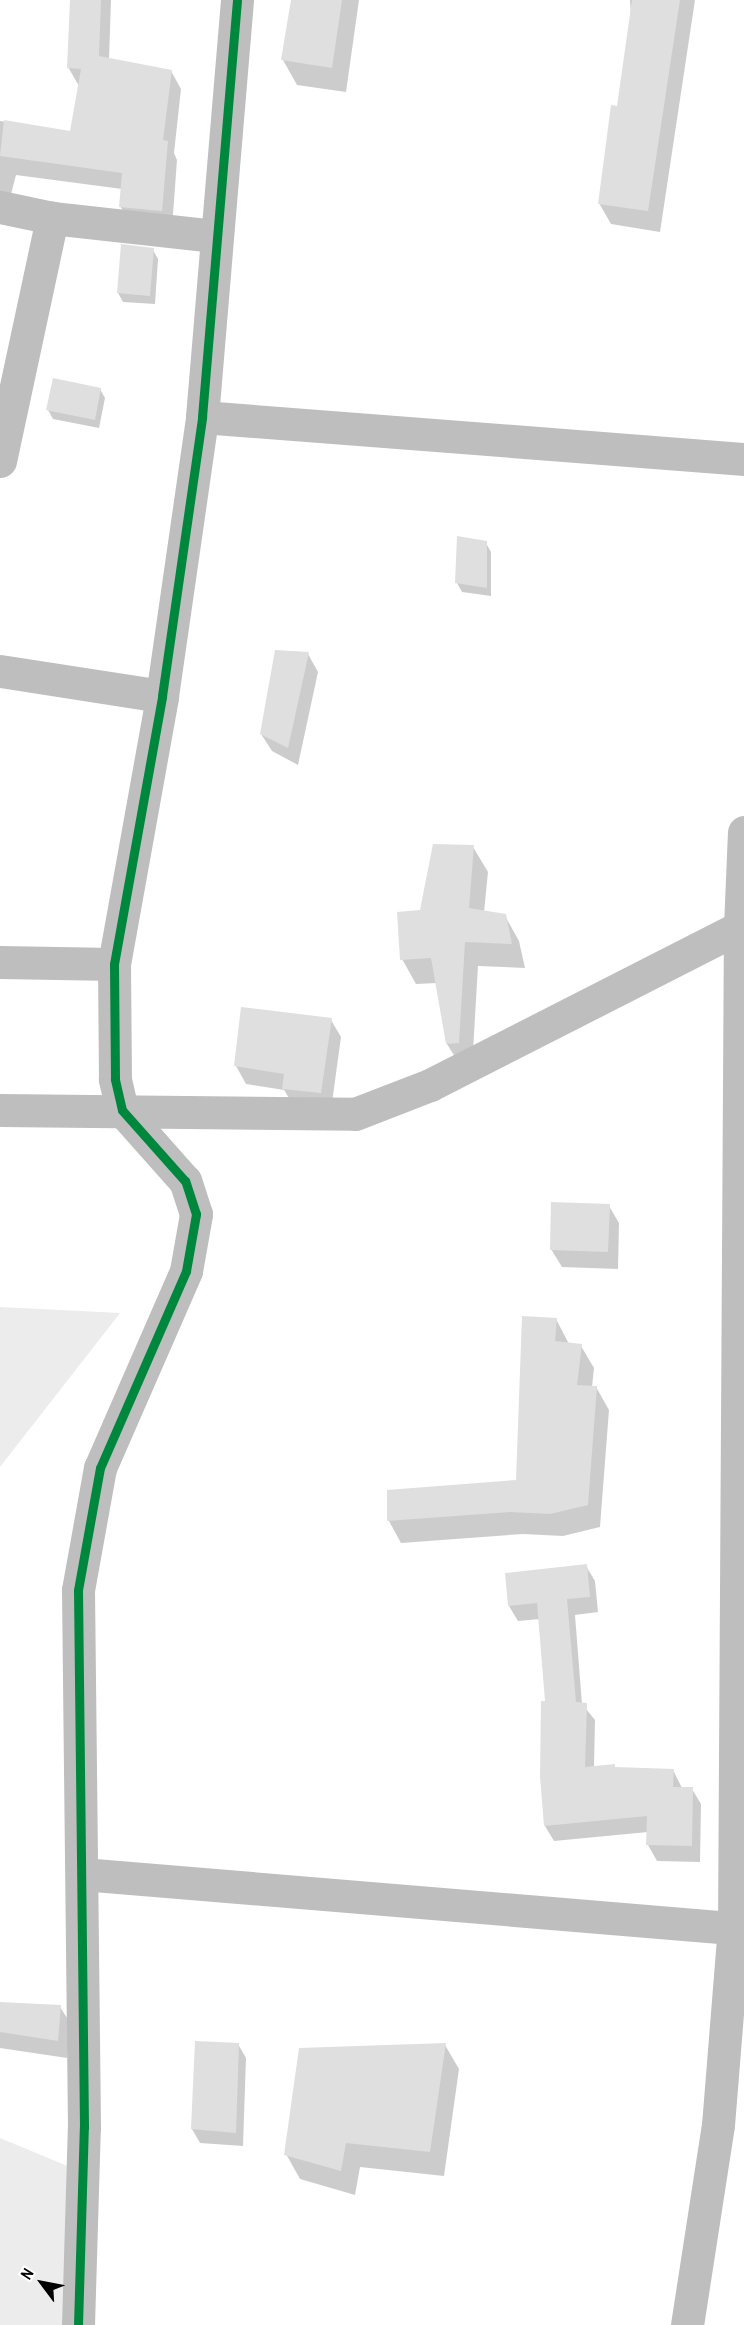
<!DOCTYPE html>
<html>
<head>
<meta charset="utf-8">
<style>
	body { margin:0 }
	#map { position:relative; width:744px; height:2325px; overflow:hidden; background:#fff; font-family:"Archivo Narrow",sans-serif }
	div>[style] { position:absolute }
	.green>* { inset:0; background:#ececec }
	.shadow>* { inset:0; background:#0003 }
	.building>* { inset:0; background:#dfdfdf }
	.street>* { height:33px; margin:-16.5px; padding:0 16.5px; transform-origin:16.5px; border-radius:16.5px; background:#bebebe }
	.cycleway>* { height:9px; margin:-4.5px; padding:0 4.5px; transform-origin:4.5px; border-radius:4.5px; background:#00873e }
	span { translate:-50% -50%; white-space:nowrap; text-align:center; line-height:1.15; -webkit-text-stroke:5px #fff; paint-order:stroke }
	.north { position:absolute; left:12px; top:2253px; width:60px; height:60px; -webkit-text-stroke:4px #fff; paint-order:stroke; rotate:302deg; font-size:16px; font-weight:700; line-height:24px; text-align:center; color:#000 }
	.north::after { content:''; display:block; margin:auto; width:21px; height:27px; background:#000; clip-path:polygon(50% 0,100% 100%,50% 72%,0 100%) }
</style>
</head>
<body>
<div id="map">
	<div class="green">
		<div style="clip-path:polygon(0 1307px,120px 1313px,0 1467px)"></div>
		<div style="clip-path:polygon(0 2138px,82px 2172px,71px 2325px,0 2325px)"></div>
	</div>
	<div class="shadow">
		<div style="clip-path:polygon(72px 0,111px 0,109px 60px,171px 71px,181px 89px,174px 153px,177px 160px,172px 228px,131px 224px,120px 206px,122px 189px,16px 175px,8px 206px,0 204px,0 121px,72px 132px,79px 86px,68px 67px)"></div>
		<div style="clip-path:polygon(292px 0,359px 0,346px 92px,297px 85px,283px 60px)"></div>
		<div style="clip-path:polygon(630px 0,695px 0,660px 232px,611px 224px,599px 203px,618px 108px,631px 18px)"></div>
		<div style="clip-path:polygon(153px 250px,158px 259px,155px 304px,123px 302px,118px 293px)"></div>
		<div style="clip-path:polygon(100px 389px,105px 398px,99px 428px,53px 419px,48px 410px)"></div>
		<div style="clip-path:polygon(486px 543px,491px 552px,491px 596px,462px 592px,457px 583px)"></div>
		<div style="clip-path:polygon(308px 654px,318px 672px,298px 765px,272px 751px,261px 734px)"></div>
		<div style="clip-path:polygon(473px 847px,488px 872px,484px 912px,505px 916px,519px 941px,525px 968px,478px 966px,472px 1068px,462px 1068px,447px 1044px,437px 983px,416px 984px,402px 959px,422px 912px)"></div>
		<div style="clip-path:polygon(331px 1020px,341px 1037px,331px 1110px,294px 1106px,284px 1090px,246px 1084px,236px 1066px)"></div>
		<div style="clip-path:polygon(609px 1206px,619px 1223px,618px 1269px,562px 1267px,551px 1249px)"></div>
		<div style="clip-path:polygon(556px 1319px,569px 1344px,581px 1346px,594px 1368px,592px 1387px,596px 1387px,609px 1410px,600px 1527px,563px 1536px,523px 1534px,401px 1543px,389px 1521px,388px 1491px,518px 1481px)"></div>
		<div style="clip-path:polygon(586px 1566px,595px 1581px,598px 1612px,575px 1615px,582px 1704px,595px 1720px,594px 1767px,673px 1770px,682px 1788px,692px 1789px,701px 1804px,700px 1862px,657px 1861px,648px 1845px,648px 1832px,554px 1841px,545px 1826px,547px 1703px,540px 1619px,518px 1621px,509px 1606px)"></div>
		<div style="clip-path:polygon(0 2003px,60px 2007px,71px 2024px,67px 2058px,0 2048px)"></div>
		<div style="clip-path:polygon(238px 2044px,246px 2058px,243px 2146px,200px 2143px,192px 2129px)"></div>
		<div style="clip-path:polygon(445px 2045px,459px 2069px,444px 2176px,360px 2167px,355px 2195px,300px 2179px,286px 2154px)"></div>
	</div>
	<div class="building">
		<div style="clip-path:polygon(70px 0,101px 0,99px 56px,172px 70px,163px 140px,168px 141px,162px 211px,119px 207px,122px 173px,0 156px,4px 120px,70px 131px,81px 69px,67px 68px)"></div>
		<div style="clip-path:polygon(291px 0,342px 0,332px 68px,281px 60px)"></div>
		<div style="clip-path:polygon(632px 0,680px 0,648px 211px,598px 204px,611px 105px,617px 106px)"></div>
		<div style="clip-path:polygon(121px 244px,154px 248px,150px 296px,117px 293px)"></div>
		<div style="clip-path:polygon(53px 378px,101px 388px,95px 420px,46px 410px)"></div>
		<div style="clip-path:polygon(457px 536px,487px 541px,487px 588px,455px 583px)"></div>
		<div style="clip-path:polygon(275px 650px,309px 652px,288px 748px,260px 734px)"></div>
		<div style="clip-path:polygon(433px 844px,474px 845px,469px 908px,506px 914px,512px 944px,465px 942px,459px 1043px,446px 1044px,431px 958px,400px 960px,397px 912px,420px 910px)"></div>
		<div style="clip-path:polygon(241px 1007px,332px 1018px,321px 1093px,282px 1089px,284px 1074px,234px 1066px)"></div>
		<div style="clip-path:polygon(551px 1202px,610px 1204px,608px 1252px,550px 1250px)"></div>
		<div style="clip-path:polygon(522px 1316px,557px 1318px,555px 1341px,582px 1344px,577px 1385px,597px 1386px,588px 1505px,550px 1514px,510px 1512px,387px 1521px,387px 1490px,516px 1480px)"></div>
		<div style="clip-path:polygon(587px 1564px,590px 1597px,567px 1599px,576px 1702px,587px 1703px,585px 1767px,615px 1764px,615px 1767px,674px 1769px,673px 1787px,693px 1787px,692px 1846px,646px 1845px,647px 1816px,544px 1826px,540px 1776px,541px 1701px,545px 1701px,537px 1603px,508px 1606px,505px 1573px)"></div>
		<div style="clip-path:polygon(0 2002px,61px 2005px,58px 2041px,0 2032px)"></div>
		<div style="clip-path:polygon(195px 2041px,239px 2043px,236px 2133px,191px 2129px)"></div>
		<div style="clip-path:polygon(446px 2043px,430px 2152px,346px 2143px,341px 2171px,284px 2155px,299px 2048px)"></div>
	</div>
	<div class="street">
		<div style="left:0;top:207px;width:53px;rotate:11.9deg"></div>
		<div style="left:52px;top:218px;width:164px;rotate:6.3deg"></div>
		<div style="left:202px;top:417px;width:544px;rotate:4.43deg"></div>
		<div style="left:0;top:461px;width:249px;rotate:-77.9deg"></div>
		<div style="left:0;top:671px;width:164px;rotate:8.8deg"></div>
		<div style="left:0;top:962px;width:114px;rotate:1deg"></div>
		<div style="left:0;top:1110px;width:355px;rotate:0.6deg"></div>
		<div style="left:355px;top:1114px;width:80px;rotate:-21.1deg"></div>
		<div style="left:430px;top:1085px;width:348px;rotate:-27deg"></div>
		<div style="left:82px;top:1874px;width:664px;rotate:4.75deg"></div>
		<div style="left:78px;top:2325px;width:198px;rotate:-88.3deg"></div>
		<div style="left:84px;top:2127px;width:537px;rotate:-90.64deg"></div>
		<div style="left:78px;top:1590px;width:124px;rotate:-79.8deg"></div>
		<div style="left:100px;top:1468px;width:215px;rotate:-66.4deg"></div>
		<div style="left:186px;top:1271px;width:58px;rotate:-80deg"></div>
		<div style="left:196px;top:1214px;width:35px;rotate:-108deg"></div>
		<div style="left:185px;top:1181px;width:95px;rotate:-131.6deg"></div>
		<div style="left:122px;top:1110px;width:32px;rotate:-103deg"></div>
		<div style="left:115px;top:1079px;width:115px;rotate:-90.5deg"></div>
		<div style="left:114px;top:964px;width:272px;rotate:-79.8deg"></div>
		<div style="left:162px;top:696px;width:282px;rotate:-81.8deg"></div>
		<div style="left:202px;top:417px;width:418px;rotate:-85.2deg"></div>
		<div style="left:687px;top:2325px;width:202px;rotate:-81.2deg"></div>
		<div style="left:718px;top:2125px;width:198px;rotate:-85.4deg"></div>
		<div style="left:734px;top:1928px;width:1001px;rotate:-89.66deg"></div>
		<div style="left:740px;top:927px;width:95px;rotate:-87.6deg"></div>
	</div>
	<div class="cycleway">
		<div style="left:78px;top:2325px;width:198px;rotate:-88.3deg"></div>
		<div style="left:84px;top:2127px;width:537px;rotate:-90.64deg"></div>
		<div style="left:78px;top:1590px;width:124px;rotate:-79.8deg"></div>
		<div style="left:100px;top:1468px;width:215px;rotate:-66.4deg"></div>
		<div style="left:186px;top:1271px;width:58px;rotate:-80deg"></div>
		<div style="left:196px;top:1214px;width:35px;rotate:-108deg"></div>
		<div style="left:185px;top:1181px;width:95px;rotate:-131.6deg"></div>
		<div style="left:122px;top:1110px;width:32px;rotate:-103deg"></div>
		<div style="left:115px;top:1079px;width:115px;rotate:-90.5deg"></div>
		<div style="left:114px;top:964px;width:272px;rotate:-79.8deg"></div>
		<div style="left:162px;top:696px;width:282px;rotate:-81.8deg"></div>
		<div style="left:202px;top:417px;width:418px;rotate:-85.2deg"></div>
	</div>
	<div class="north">N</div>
</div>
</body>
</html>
